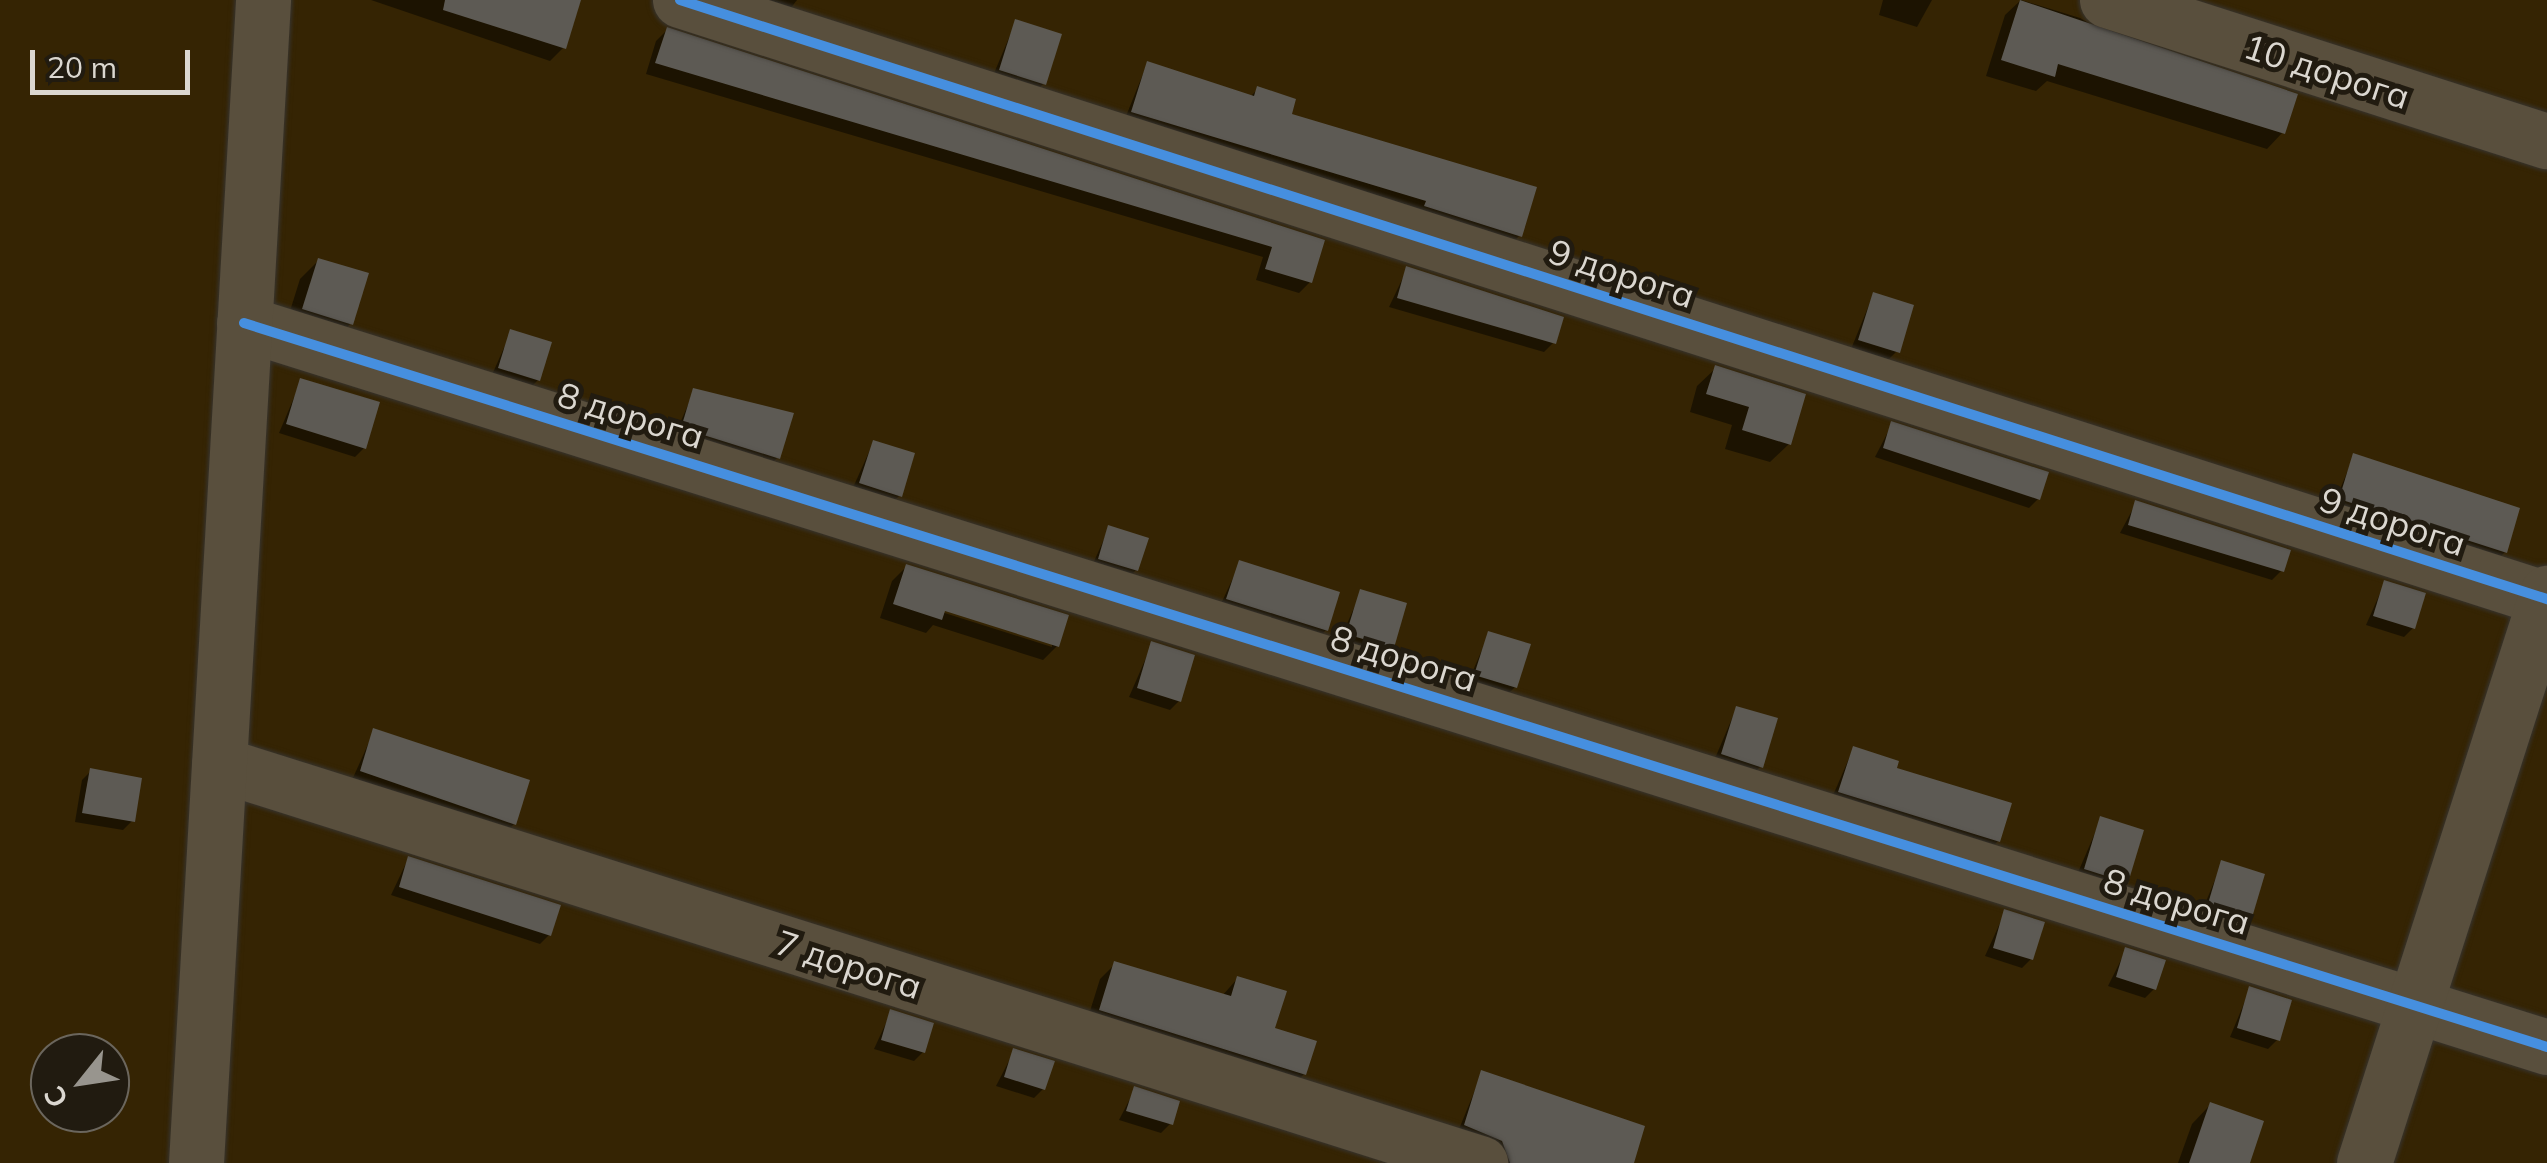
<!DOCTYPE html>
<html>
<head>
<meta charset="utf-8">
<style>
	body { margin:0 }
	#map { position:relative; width:2547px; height:1163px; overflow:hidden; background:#1d1a14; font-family:Mulish,sans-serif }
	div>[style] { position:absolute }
	.green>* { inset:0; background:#352403 }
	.shadow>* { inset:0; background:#0007 }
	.building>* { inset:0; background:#5d5a54 }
	.roads { filter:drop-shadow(0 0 2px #37342f) drop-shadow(0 0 2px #37342f) }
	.street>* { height:55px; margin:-27.5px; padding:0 27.5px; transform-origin:27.5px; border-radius:27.5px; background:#594f3d }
	.cycleway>* { height:10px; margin:-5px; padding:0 5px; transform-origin:5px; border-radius:5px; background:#468fdf }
	span { translate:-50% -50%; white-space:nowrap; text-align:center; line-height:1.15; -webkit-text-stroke:10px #211b10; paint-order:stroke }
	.street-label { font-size:35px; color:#dbd7d0 }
	.north { position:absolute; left:30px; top:1033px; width:100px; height:100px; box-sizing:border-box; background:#211b10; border:2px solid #6b665d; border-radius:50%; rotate:240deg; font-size:28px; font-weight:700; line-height:40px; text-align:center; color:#dbd7d0 }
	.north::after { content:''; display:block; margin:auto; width:35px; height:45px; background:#98958e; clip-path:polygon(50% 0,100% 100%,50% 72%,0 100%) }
	.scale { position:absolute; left:30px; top:50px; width:160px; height:45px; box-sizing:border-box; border:5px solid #dbd7d0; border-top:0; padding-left:12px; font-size:30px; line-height:35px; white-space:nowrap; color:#dbd7d0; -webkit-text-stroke:8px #211b10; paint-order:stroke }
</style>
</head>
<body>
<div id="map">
	<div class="green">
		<div style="clip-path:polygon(evenodd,0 0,2547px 0,2547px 1163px,0 1163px,0 0,50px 1053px,110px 1053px,110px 1113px,50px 1113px,50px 1053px)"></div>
	</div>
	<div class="shadow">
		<div style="clip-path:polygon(371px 0,578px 0,563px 48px,550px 61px)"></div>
		<div style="clip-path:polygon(749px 0,797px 0,787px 13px)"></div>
		<div style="clip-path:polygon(1883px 0,1932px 0,1917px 27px,1879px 15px)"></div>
		<div style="clip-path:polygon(2021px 0,2080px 18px,2283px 132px,2267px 149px,2047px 81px,2036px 91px,1986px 76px,2005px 15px)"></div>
		<div style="clip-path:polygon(1016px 21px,1044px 83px,1035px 92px,992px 78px)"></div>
		<div style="clip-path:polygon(667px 30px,1322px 242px,1310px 282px,1299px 293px,1256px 280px,1263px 257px,646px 74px,656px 41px)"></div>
		<div style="clip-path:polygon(1147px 64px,1250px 97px,1258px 89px,1289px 115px,1519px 236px,1510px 245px,1124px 121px)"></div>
		<div style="clip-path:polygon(319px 260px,351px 323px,332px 342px,285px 327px,300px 279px)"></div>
		<div style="clip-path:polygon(1407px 269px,1553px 343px,1544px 352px,1389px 307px)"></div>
		<div style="clip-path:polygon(1873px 295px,1897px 351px,1888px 360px,1851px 349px)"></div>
		<div style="clip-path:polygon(511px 332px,538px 380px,529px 389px,491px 377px)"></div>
		<div style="clip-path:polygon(1716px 368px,1789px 444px,1770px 462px,1725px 449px,1732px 425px,1690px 412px,1697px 386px)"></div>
		<div style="clip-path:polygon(301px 381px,364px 448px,355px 457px,279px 433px)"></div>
		<div style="clip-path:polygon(694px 391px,778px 457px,769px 466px,674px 437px)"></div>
		<div style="clip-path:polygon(1892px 424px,2038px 499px,2029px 508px,1875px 457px)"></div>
		<div style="clip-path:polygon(873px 443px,899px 496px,890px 505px,851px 492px)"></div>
		<div style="clip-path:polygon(2354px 456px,2505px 552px,2496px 561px,2332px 508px)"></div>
		<div style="clip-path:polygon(2136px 503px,2281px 571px,2272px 580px,2120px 533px)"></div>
		<div style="clip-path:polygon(1109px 528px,1136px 570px,1127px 579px,1091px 568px)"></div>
		<div style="clip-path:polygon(1240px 563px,1326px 630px,1317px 639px,1219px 608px)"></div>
		<div style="clip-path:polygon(evenodd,906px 567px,1066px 617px,1057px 646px,1043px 660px,933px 625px,926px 633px,880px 618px,892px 581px,906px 567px,934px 605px,1052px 642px,1052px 647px,932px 609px,934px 605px)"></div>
		<div style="clip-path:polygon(2385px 582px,2413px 628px,2404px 637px,2366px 625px)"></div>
		<div style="clip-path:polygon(1361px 592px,1391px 646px,1382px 655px,1339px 642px)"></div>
		<div style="clip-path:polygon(1489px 634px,1515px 687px,1506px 696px,1467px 684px)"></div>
		<div style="clip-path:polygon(1152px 644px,1179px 701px,1170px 710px,1129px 697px)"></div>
		<div style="clip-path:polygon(1736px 709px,1761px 766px,1752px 775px,1713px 763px)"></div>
		<div style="clip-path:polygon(374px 731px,514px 824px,505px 833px,352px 780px)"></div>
		<div style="clip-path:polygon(1853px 749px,1894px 770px,1998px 841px,1989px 850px,1831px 800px)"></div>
		<div style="clip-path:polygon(91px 771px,132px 821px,123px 830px,75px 822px,82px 780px)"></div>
		<div style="clip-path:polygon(2101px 819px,2126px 881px,2117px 890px,2076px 877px)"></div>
		<div style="clip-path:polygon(408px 859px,549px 935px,540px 944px,391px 895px)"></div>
		<div style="clip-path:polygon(2222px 863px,2249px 920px,2240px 929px,2200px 916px)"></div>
		<div style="clip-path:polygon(2005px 912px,2031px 959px,2022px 968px,1985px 956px)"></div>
		<div style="clip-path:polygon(2126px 950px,2154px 989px,2145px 998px,2108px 986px)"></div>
		<div style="clip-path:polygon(1115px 964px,1222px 996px,1237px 979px,1304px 1074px,1289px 1089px,1086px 1024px,1100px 979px)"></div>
		<div style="clip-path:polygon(2250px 989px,2277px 1040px,2268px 1049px,2230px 1037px)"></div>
		<div style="clip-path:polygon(891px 1012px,923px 1052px,914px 1061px,874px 1049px)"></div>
		<div style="clip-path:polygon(1014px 1051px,1043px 1089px,1034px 1098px,996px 1086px)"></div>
		<div style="clip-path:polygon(1482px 1073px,1631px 1163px,1497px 1163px,1457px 1134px)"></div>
		<div style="clip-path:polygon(1135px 1089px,1170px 1124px,1161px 1133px,1119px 1120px)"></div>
		<div style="clip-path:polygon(2210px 1105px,2247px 1163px,2178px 1163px,2192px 1124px)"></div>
	</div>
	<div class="building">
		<div style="clip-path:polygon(445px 0,581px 0,566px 49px,443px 10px)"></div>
		<div style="clip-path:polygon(2020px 0,2298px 94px,2285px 134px,2058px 64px,2055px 77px,2001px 60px)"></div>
		<div style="clip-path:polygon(1015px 19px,1062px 34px,1046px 85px,999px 70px)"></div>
		<div style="clip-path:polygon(667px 27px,1325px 240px,1312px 283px,1265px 269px,1272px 247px,655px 63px)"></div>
		<div style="clip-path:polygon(1147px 61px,1254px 96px,1257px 86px,1296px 99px,1292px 114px,1537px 187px,1522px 237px,1424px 206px,1426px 201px,1131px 112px)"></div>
		<div style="clip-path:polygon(318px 258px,369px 273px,353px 325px,302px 309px)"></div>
		<div style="clip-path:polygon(1406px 266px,1564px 317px,1556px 344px,1397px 298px)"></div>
		<div style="clip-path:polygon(1873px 292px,1914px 305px,1900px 353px,1858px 340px)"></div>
		<div style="clip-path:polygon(510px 329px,552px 342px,540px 381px,498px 368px)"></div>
		<div style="clip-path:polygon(1715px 365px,1806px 394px,1791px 445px,1742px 430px,1749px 407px,1706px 394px)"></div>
		<div style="clip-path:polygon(300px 378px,380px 402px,366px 449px,286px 424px)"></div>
		<div style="clip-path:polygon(693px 388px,794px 413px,780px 459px,681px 428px)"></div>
		<div style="clip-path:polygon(1891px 421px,2049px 472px,2040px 500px,1883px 448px)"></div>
		<div style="clip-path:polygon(873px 440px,915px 453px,902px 497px,859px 483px)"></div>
		<div style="clip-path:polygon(2353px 453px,2520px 508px,2507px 553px,2339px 499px)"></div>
		<div style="clip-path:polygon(2135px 500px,2291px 550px,2284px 572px,2128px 525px)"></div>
		<div style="clip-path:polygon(1108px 525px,1149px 538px,1138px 571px,1098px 559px)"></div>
		<div style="clip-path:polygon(1239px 560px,1340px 592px,1328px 631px,1226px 599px)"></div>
		<div style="clip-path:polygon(906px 564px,1069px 615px,1059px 647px,945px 611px,942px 620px,893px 604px)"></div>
		<div style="clip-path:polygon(2384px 580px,2426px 593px,2415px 629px,2373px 616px)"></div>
		<div style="clip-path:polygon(1360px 589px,1407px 603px,1394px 648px,1346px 634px)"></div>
		<div style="clip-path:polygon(1488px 631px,1531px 644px,1517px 688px,1474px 675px)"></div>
		<div style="clip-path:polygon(1151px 641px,1195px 655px,1181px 702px,1137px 688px)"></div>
		<div style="clip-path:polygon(1736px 706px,1778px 718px,1763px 768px,1721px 754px)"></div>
		<div style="clip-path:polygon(373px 728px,530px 780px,516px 825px,360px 771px)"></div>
		<div style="clip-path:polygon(1853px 746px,1899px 761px,1897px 768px,2012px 803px,2000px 842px,1838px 792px)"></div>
		<div style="clip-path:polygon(90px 768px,142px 778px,135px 822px,82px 813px)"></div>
		<div style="clip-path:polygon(2100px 816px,2144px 830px,2128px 883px,2084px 869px)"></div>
		<div style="clip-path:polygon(408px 856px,561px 905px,551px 936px,399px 887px)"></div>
		<div style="clip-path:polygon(2221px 860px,2265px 874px,2251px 921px,2207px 907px)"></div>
		<div style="clip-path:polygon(2004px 909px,2045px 922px,2033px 960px,1993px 948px)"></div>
		<div style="clip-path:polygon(2125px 947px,2166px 960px,2156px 990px,2116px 977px)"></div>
		<div style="clip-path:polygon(1114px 961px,1231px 996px,1237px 976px,1287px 991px,1275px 1028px,1317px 1041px,1306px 1075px,1099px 1010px)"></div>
		<div style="clip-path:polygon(2249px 986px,2292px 1000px,2280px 1041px,2237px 1028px)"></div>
		<div style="clip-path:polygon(890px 1009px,934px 1023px,925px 1053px,881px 1040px)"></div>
		<div style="clip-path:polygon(1013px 1048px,1055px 1061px,1045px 1090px,1004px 1077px)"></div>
		<div style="clip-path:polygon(1481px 1070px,1645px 1126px,1634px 1163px,1510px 1163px,1502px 1141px,1464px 1125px)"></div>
		<div style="clip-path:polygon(1134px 1086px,1180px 1101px,1173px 1125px,1126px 1111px)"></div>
		<div style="clip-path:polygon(2210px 1102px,2264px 1121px,2250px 1163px,2189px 1163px)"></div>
	</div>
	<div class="roads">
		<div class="street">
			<div style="left:680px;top:0;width:1961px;rotate:17.79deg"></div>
			<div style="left:2107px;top:0;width:462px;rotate:17.8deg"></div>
			<div style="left:244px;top:323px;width:2414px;rotate:17.45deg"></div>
			<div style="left:219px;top:764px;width:1323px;rotate:17.56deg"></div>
			<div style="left:196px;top:1163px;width:1165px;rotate:-86.7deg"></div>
			<div style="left:2364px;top:1163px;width:599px;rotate:-72.2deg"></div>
		</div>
	</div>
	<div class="cycleway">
		<div style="left:680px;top:0;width:1961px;rotate:17.79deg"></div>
		<div style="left:244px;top:323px;width:2414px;rotate:17.45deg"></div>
	</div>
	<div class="street-label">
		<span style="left:2327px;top:71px;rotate:18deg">10 дорога</span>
		<span style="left:1622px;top:273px;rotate:18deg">9 дорога</span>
		<span style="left:631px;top:415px;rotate:17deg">8 дорога</span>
		<span style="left:2393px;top:521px;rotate:18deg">9 дорога</span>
		<span style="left:1404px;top:658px;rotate:17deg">8 дорога</span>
		<span style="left:2177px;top:901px;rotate:17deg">8 дорога</span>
		<span style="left:849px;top:964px;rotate:18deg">7 дорога</span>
	</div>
	<div class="north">С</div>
	<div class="scale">20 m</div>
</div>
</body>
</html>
